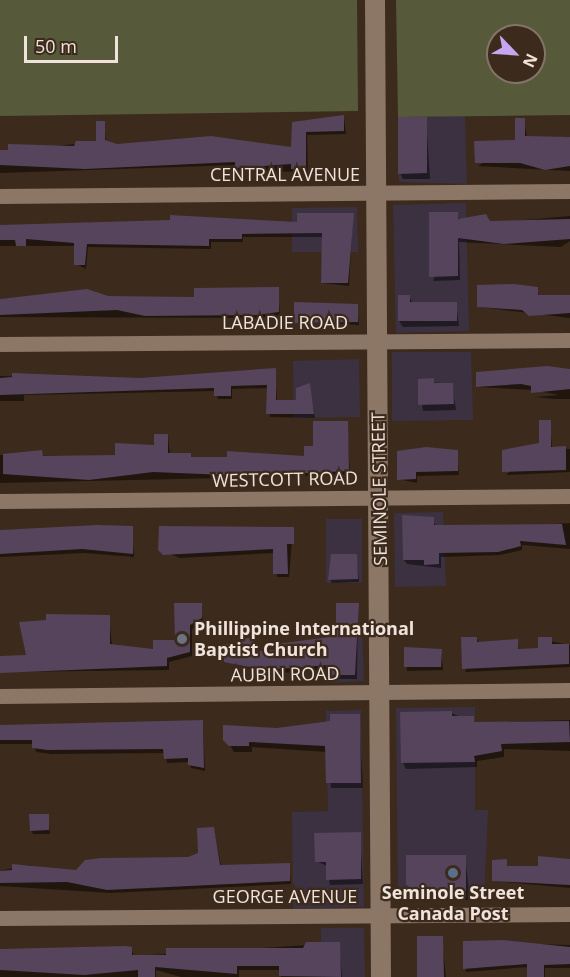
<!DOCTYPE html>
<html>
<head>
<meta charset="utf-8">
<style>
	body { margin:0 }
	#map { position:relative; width:570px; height:977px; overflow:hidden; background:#3c2a1c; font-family:"Open Sans",sans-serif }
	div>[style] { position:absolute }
	.commercial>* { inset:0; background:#3c3141 }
	.green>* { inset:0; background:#57593b }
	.shadow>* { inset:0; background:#0007 }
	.building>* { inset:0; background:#55445c }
	.minor>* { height:15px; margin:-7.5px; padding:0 7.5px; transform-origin:7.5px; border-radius:7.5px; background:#8c7767 }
	.tertiary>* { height:20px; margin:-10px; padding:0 10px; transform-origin:10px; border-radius:10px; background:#8c7767 }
	.dots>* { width:16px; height:16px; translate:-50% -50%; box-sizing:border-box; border:3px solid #3c2a1c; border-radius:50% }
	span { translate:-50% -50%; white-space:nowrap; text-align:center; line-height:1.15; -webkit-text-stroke:4.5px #3c2a1c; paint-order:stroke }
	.street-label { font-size:18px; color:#f0e3db }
	.poi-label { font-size:18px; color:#f0e3db; font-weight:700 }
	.left { translate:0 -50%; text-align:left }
	.north { position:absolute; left:486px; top:24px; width:60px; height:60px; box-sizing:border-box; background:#3c2a1c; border:2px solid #847468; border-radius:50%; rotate:115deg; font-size:16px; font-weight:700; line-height:24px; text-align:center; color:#f0e3db }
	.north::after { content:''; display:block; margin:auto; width:21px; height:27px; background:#c5a6f1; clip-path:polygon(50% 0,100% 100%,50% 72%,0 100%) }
	.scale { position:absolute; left:24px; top:36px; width:94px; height:27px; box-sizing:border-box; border:3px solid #f0e3db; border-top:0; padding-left:8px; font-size:18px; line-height:21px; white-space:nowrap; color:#f0e3db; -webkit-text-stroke:4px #3c2a1c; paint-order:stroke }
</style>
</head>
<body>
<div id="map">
	<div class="commercial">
		<div style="clip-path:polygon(465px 116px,467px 184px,399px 182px,398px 117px)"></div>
		<div style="clip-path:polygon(466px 203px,469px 331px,396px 333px,393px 205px)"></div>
		<div style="clip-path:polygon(357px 207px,358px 252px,292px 252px,292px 208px)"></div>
		<div style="clip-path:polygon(392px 352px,471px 352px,473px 420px,392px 421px)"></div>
		<div style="clip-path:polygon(359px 359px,360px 417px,294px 418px,293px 361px)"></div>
		<div style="clip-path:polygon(443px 512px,446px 586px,395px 587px,394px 513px)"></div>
		<div style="clip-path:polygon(326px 519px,362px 519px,362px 583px,326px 583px)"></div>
		<div style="clip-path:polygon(325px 628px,362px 628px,364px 681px,326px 683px)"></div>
		<div style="clip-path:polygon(475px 707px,475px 810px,488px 810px,484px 899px,398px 900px,396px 708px)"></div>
		<div style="clip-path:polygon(361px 710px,364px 907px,293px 909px,292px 812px,328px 811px,326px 711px)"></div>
		<div style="clip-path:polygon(321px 928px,364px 928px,365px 977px,321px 977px)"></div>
	</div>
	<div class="green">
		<div style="clip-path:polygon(0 0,357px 0,358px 111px,0 116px)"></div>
		<div style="clip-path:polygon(evenodd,396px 0,570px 0,570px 115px,398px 117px,396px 0,498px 36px,534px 36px,534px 72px,498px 72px,498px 36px)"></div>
	</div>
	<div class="shadow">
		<div style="clip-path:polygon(344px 117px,346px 134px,307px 135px,308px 172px,239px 171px,237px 165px,0 173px,0 151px,97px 142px,104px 122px,106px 142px,117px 145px,293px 149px,293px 123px)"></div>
		<div style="clip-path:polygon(426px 118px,430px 179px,403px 179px,400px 173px)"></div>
		<div style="clip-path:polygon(524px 119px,527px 138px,570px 139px,570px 171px,478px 166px,517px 141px)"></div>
		<div style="clip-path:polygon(457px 213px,459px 220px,490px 223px,570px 216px,570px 241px,561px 247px,459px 242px,460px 280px,433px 281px)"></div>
		<div style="clip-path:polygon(353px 214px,349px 286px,322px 283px,324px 237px,243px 237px,243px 242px,211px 242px,211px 249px,88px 247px,86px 269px,76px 264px,76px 246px,0 246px,0 226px,298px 223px)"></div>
		<div style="clip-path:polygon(537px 288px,539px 297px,570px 295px,570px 318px,479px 307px)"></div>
		<div style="clip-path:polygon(278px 289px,280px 315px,260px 318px,0 317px,0 299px,87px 291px,107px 298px,196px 299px)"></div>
		<div style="clip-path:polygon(409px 296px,412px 302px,456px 303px,459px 326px,403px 327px,399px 321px)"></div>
		<div style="clip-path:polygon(357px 306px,359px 325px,295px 322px)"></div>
		<div style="clip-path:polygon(570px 369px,570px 399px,554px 399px,535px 397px,559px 395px,533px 390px,477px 387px)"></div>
		<div style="clip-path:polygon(275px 370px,277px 401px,297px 402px,309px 384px,315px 418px,270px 417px,269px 388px,232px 389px,232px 399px,218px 399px,215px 391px,24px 395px,24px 401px,0 401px,0 376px,140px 379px)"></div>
		<div style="clip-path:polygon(419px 381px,452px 384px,456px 410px,423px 411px)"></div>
		<div style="clip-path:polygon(347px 422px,350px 475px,0 483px,0 455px,117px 457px,155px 446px,168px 436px,170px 455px,193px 459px,306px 458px)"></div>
		<div style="clip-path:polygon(550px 422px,552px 448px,570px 449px,570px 472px,506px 475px,541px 444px)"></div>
		<div style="clip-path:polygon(457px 451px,459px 475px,417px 476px,417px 483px,398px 479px)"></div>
		<div style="clip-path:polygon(433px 519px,436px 527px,478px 529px,570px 523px,570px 549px,522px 545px,522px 550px,500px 555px,441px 557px,441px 568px,407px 564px,404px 560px)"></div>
		<div style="clip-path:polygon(132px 528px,134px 557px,85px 553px,0 557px,0 530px)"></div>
		<div style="clip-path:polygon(293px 528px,289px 577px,277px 577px,275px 553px,180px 558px,159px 550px)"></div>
		<div style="clip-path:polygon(356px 555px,359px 582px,332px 583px,330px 579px)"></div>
		<div style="clip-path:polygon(201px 605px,203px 622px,192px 629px,192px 656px,169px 662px,169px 670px,2px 672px,109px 617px,112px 646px,155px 650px,176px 642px)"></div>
		<div style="clip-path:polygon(358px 605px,357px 679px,334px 679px,332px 669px,267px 674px,225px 661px,225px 645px,252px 640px,255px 652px,278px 652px,332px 638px)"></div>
		<div style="clip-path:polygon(477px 639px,479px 643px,517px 640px,519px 650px,540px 650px,539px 639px,570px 645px,570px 667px,465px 672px)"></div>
		<div style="clip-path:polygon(405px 649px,441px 651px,443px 670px,407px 671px)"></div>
		<div style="clip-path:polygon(451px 713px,476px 723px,570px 720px,570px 751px,504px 749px,504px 757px,477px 761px,477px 767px,406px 769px,403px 763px)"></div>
		<div style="clip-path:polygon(359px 715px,363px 788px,331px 788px,327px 752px,252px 747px,252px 752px,234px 752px,230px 745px)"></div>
		<div style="clip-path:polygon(203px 722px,205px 771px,191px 768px,189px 762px,167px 763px,165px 753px,51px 754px,36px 752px,34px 744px,0 744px,0 728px)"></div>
		<div style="clip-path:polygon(48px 816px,50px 834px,33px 834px,31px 830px)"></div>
		<div style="clip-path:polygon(214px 829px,221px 866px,289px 864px,291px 884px,110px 893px,0 886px,0 871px,27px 865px,77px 872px,188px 858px,199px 854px)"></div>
		<div style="clip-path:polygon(360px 834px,363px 884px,330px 885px,327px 866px,316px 861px)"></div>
		<div style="clip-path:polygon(465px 856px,470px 900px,420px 900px,413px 892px,408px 884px)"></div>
		<div style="clip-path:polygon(570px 859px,570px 888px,494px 881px,506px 861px,508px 868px,540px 867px)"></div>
		<div style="clip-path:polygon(442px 938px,446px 977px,419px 977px)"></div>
		<div style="clip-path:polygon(464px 942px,570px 945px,570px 968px,545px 968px,545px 977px,529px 977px,528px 967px,466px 972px)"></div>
		<div style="clip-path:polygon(339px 943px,342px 977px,281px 977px,280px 970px,239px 970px,239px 977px,181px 977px,156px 970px,156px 977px,0 977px,0 950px,131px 949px,134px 956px)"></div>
	</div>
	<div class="building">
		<div style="clip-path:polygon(344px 115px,344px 131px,306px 132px,306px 169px,291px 169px,291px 164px,235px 168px,235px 162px,85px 169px,0 165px,0 150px,8px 150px,8px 144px,74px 146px,76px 141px,96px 141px,96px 121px,105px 121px,105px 140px,117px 144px,211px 136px,291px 147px,292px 122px)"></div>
		<div style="clip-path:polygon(398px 117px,427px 117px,427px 173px,398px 174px)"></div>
		<div style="clip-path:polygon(515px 118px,525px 118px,525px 136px,570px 137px,570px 166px,545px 170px,520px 163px,475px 163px,474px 141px,515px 140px)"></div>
		<div style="clip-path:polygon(429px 212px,458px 212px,458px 219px,486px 214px,490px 221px,570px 219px,570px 239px,504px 244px,458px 238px,458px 276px,429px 277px)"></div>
		<div style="clip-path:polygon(297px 213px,354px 213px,348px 283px,321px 283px,322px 233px,242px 234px,242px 239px,209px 239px,209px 246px,87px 244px,85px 265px,74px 265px,74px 243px,26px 239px,26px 246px,16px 246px,15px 240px,0 240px,0 225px,170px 220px,170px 215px,297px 222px)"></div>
		<div style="clip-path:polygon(514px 284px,538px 287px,538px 295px,570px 295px,570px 313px,529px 316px,522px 310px,477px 307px,477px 285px)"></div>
		<div style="clip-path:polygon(279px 287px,279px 312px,257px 315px,145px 316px,117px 310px,0 315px,0 299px,87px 289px,108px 296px,194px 297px,194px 288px)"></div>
		<div style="clip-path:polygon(398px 295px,410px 295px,410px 302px,457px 302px,457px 321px,398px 321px)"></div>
		<div style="clip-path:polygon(294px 302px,358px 304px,358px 322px,294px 323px)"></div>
		<div style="clip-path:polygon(547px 366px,570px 369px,570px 389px,531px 393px,531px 386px,521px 384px,476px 387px,476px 372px)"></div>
		<div style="clip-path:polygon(276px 368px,276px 400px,296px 400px,296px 388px,310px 383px,314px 414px,266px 414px,267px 385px,231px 386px,231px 396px,214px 396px,214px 388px,0 395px,0 378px,12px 377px,12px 373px,140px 378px)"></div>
		<div style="clip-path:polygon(434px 378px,434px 383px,453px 383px,454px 404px,418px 405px,418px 379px)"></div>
		<div style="clip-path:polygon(539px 420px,551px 420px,551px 447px,566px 446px,566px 470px,502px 472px,502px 450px,539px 443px)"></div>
		<div style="clip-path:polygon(313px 421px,348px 421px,349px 471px,251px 476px,153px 472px,89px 480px,3px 474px,3px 454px,42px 450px,43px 456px,115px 455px,115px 443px,154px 445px,154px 434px,168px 434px,168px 453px,191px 453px,191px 457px,227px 457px,227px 451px,304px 456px,304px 446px,313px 446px)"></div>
		<div style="clip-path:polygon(426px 447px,458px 450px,458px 471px,416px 472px,416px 479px,397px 480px,397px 451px)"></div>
		<div style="clip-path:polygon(402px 515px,434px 517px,434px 525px,562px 524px,566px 545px,520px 541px,521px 546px,498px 552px,439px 553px,439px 564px,424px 565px,424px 560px,403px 560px)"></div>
		<div style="clip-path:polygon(97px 525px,133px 526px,133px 554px,82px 549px,0 554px,0 530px)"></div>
		<div style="clip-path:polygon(159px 526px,294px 527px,294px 544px,287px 544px,288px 574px,273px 574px,273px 549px,163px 555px,158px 550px)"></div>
		<div style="clip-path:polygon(331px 554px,357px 554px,358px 579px,328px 580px)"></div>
		<div style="clip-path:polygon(174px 603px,202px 603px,202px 618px,190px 625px,190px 652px,167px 658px,167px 666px,0 673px,0 656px,26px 655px,19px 622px,46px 620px,46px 614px,110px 615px,110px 644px,153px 649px,153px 640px,175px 640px)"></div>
		<div style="clip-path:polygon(336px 603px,359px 603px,355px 675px,330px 675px,330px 665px,264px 670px,224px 662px,224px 644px,240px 644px,240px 639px,253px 638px,253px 651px,276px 650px,276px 644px,330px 637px,330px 629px,336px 629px)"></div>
		<div style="clip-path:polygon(461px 637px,477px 637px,477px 642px,518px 639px,518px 649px,538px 648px,538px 637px,552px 637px,552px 644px,569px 644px,569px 664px,462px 669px)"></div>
		<div style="clip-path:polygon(404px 647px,442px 649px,441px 667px,404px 667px)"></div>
		<div style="clip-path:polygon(452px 711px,452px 716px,474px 716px,474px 722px,569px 721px,570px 742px,501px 744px,502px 751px,474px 756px,475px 762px,401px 763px,400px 712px)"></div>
		<div style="clip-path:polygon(330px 714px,360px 714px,361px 783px,326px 783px,325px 746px,249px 742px,249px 746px,229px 746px,223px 740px,223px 725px,277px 728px,330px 721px)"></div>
		<div style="clip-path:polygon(203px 720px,204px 768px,188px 765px,188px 758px,164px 759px,163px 749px,48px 750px,32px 748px,32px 740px,0 740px,0 725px)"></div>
		<div style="clip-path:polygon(29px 814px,49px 814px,49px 830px,30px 831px)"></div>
		<div style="clip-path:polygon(214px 827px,220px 865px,290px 863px,290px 881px,107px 890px,67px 882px,0 883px,0 871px,12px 870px,12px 864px,76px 870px,85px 860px,101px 858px,188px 857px,198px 853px,197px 828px)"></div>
		<div style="clip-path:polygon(361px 832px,361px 879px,326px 880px,326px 862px,315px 862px,314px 833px)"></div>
		<div style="clip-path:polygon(406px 855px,466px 855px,466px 892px,415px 892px,406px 884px)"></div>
		<div style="clip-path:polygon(538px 856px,570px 859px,570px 885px,492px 881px,492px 860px,507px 859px,507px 866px,538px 866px)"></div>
		<div style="clip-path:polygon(417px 936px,443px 936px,444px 977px,417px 977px)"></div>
		<div style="clip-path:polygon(502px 940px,570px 947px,570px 964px,544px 965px,544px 977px,527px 977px,527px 964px,463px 969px,463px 941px)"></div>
		<div style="clip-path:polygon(306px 942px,340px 942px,341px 977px,279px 976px,279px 966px,237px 966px,237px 974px,155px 967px,155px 977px,138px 977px,138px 970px,84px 975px,0 970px,0 949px,125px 946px,132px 947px,132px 955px,166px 955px,166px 948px,303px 948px)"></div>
	</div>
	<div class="minor">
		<div style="left:0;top:196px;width:570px;rotate:-0.5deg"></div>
		<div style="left:0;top:344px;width:570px;rotate:-0.4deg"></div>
		<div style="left:0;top:501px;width:570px;rotate:-0.5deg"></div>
		<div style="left:0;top:696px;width:570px;rotate:-0.6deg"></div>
		<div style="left:0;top:918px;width:570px;rotate:-0.4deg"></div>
	</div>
	<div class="tertiary">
		<div style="left:375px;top:0;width:977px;rotate:89.65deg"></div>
	</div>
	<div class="dots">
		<div style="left:182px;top:639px;background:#6b7280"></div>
		<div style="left:453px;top:873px;background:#5c6f8a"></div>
	</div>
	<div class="street-label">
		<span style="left:285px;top:174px">CENTRAL AVENUE</span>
		<span style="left:285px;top:322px">LABADIE ROAD</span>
		<span style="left:285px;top:479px;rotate:-1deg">WESTCOTT ROAD</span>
		<span style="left:379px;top:489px;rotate:-91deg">SEMINOLE STREET</span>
		<span style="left:285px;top:674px;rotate:-1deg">AUBIN ROAD</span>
		<span style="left:285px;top:896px">GEORGE AVENUE</span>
	</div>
	<div class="poi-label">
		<span class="left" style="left:194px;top:639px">Phillippine International<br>Baptist Church</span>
		<span style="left:453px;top:903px">Seminole Street<br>Canada Post</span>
	</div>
	<div class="north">N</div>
	<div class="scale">50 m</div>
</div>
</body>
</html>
